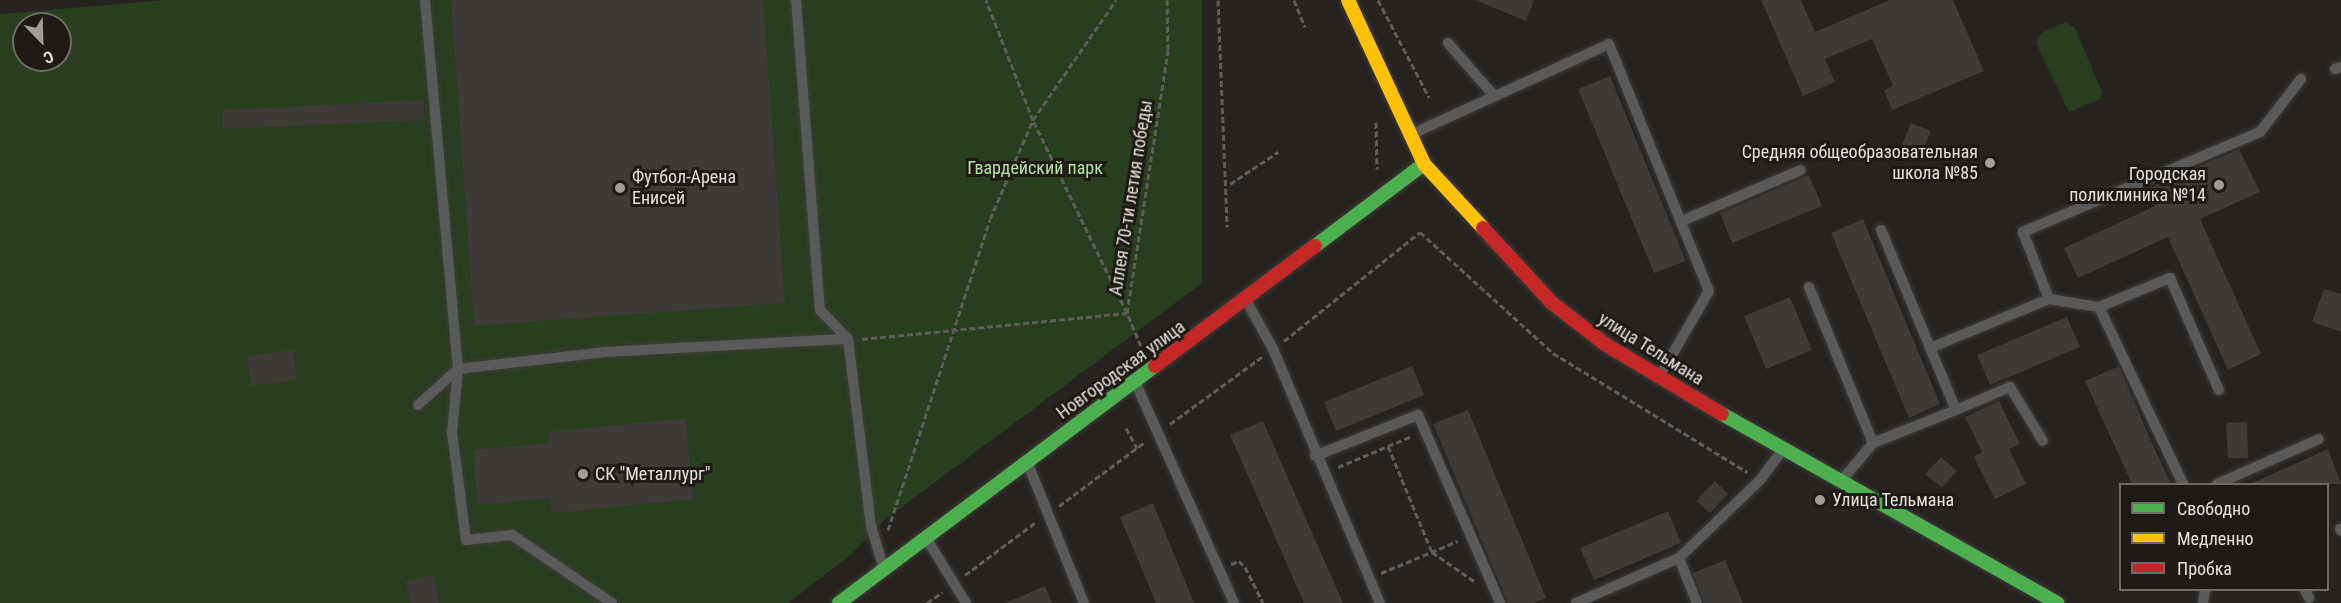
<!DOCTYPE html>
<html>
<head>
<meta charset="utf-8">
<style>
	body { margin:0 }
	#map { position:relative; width:2341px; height:603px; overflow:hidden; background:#262320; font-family:"Roboto Condensed",sans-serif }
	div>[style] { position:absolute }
	.green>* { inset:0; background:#293d1f }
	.building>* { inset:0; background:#3d3a38 }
	.path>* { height:3px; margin-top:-1.5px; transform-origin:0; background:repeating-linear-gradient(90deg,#5d5c5c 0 6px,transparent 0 9px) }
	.roads { filter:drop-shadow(0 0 2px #403d3b) drop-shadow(0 0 2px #403d3b) }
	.lane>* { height:10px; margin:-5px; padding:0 5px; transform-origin:5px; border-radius:5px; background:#5b5a5a }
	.fast>* { height:14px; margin:-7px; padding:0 7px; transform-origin:7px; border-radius:7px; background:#4caf50 }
	.slow>* { height:14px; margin:-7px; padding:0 7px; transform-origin:7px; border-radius:7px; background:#ffc107 }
	.jam>* { height:14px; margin:-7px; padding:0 7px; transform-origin:7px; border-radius:7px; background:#c62828 }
	.dots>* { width:16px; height:16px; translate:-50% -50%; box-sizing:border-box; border:3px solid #1f1a15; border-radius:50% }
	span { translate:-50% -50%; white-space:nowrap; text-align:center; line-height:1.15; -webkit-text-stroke:6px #1f1a15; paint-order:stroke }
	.poi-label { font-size:18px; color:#e3e0dc }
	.right { translate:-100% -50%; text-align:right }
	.left { translate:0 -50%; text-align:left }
	.park-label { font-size:18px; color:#b5e3a2 }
	.street-label { font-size:18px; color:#e3e0dc }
	.legend { position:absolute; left:2119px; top:483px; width:210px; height:108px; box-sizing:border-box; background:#1f1a15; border:2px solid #6d6965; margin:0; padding:8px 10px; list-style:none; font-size:18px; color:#e3e0dc }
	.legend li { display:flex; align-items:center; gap:12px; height:30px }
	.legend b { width:30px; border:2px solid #6d6965 }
	.north { position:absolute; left:12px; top:12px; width:60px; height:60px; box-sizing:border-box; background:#1f1a15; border:2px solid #6d6965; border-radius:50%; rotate:157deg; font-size:16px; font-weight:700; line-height:24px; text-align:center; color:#e3e0dc }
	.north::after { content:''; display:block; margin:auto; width:21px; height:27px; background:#a19e9a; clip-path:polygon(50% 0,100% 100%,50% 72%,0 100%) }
</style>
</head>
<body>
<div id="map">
	<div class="green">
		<div style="clip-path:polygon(evenodd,166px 0,1202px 0,1202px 283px,882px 522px,851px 555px,788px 603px,0 603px,0 14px,166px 0,24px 24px,60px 24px,60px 60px,24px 60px,24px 24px)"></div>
		<div style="clip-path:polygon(2066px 22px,2075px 28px,2102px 92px,2100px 99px,2069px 112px,2036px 43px,2041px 33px)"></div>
	</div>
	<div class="building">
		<div style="clip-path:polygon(451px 0,763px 0,785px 303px,474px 326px)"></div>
		<div style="clip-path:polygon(1475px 0,1534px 0,1526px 21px)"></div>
		<div style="clip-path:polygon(1761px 0,1801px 0,1815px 32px,1890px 0,1953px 0,1984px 71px,1892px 110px,1884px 90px,1893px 86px,1872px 39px,1825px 59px,1835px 82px,1803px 96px)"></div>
		<div style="clip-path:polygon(1610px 76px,1686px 261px,1654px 273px,1578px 89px)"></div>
		<div style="clip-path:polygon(424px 100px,424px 120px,223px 129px,223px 110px)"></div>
		<div style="clip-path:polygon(1911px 123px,1931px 131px,1922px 153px,1902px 145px)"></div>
		<div style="clip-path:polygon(2239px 149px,2260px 192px,2200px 219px,2261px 354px,2228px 370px,2168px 237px,2078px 278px,2064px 248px,2155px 206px,2148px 189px)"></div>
		<div style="clip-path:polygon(1809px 175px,1822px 206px,1732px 243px,1720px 213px)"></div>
		<div style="clip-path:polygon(1863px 219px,1940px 404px,1909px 418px,1831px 233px)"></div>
		<div style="clip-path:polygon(2324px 289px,2341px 294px,2341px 332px,2312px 322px)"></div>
		<div style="clip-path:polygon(1790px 297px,1812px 350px,1766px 369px,1744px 316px)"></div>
		<div style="clip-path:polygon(2067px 317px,2080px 347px,1990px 385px,1977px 355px)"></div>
		<div style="clip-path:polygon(293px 350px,297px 380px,251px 386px,247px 356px)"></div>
		<div style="clip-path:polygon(1412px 366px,1424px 395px,1336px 431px,1324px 402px)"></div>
		<div style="clip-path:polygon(2119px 366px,2148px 434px,2171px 484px,2132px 484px,2085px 381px)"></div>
		<div style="clip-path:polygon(1999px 401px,2020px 444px,2009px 449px,2026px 484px,1995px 499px,1974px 457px,1982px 452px,1965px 417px)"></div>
		<div style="clip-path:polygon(1468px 410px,1546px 598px,1534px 603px,1508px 603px,1433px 424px)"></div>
		<div style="clip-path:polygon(686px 418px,693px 499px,552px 513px,550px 498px,478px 505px,473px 450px,549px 443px,548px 432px)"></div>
		<div style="clip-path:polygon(1263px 421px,1343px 603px,1304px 603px,1230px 435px)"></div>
		<div style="clip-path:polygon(2247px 422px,2248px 458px,2228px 458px,2226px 423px)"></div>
		<div style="clip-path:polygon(2328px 449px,2341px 484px,2250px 484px)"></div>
		<div style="clip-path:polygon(1941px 457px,1957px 471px,1942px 488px,1925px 474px)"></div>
		<div style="clip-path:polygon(1715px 481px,1728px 494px,1710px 513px,1696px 501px)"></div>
		<div style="clip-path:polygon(1153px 503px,1194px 603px,1156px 603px,1120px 517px)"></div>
		<div style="clip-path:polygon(1668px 511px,1681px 543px,1594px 580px,1580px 548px)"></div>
		<div style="clip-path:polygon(1725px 560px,1743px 603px,1704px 603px,1693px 573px)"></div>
		<div style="clip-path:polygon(434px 575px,439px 603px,410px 603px,406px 581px)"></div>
		<div style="clip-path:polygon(1045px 586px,1052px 603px,1006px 603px)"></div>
	</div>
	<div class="path">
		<div style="left:1218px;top:0;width:227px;rotate:87.7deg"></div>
		<div style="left:1294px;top:0;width:29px;rotate:68deg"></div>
		<div style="left:1378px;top:0;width:110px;rotate:62.3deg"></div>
		<div style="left:1376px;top:122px;width:47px;rotate:88.8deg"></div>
		<div style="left:1230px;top:184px;width:58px;rotate:-33.7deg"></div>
		<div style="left:862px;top:339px;width:266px;rotate:-5.6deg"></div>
		<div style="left:1127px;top:313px;width:215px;rotate:-116deg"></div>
		<div style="left:1033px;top:120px;width:129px;rotate:-111.4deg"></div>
		<div style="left:1284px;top:341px;width:174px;rotate:-38.7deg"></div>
		<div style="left:1420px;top:232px;width:180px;rotate:42.3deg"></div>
		<div style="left:1553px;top:353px;width:228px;rotate:31.5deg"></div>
		<div style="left:1141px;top:346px;width:36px;rotate:-113deg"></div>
		<div style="left:1127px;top:313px;width:266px;rotate:-81.1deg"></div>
		<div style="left:1168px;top:50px;width:50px;rotate:-91.1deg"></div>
		<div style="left:1170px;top:424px;width:114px;rotate:-36.1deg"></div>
		<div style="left:1126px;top:428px;width:23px;rotate:61deg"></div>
		<div style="left:1388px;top:446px;width:115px;rotate:67.5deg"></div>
		<div style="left:1432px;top:552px;width:51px;rotate:34.6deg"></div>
		<div style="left:1338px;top:467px;width:80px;rotate:-22.7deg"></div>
		<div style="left:1059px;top:506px;width:107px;rotate:-36.7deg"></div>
		<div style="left:888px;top:530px;width:327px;rotate:-71.8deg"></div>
		<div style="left:990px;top:219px;width:108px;rotate:-66.5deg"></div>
		<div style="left:1033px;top:120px;width:146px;rotate:-55.3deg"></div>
		<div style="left:1231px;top:564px;width:9px;rotate:-21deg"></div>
		<div style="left:1239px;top:561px;width:8px;rotate:45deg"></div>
		<div style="left:1245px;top:567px;width:40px;rotate:63.4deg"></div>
		<div style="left:1381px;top:573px;width:83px;rotate:-22.6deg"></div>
		<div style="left:965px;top:575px;width:89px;rotate:-36.7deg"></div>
		<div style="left:927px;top:603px;width:19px;rotate:-35deg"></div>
	</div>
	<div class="roads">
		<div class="lane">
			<div style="left:425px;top:0;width:370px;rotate:84.9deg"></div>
			<div style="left:458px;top:369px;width:63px;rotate:95.4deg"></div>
			<div style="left:452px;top:432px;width:109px;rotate:82.6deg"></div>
			<div style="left:466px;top:540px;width:46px;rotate:-6.2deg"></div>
			<div style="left:512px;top:535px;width:121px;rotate:34.2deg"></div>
			<div style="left:796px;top:0;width:311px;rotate:85.6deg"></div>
			<div style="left:820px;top:310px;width:40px;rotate:46deg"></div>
			<div style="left:848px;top:339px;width:188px;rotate:83deg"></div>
			<div style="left:871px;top:526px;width:42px;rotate:73.3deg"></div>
			<div style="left:1448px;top:43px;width:70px;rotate:49deg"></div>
			<div style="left:2335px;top:69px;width:6px;rotate:-18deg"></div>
			<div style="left:1414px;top:133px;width:214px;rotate:-24.5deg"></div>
			<div style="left:1609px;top:44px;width:266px;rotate:68deg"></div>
			<div style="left:1709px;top:291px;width:98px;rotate:120deg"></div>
			<div style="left:1682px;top:221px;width:129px;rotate:-23.2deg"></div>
			<div style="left:1809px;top:287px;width:169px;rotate:67.7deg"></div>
			<div style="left:2049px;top:299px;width:72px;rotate:-111.2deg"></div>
			<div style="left:2023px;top:232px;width:257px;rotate:-22.9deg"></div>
			<div style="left:2260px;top:132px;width:67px;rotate:-52.3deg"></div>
			<div style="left:1247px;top:302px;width:54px;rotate:61deg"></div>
			<div style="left:1273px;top:349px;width:276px;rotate:67.2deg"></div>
			<div style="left:2099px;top:307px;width:77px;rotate:-22.2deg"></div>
			<div style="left:2170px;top:278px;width:122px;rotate:66.4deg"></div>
			<div style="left:1930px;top:348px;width:129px;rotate:-22.4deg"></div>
			<div style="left:2049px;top:299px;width:51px;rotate:9.1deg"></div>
			<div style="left:2099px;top:307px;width:196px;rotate:64.6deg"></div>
			<div style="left:1136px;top:384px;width:240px;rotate:65.9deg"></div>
			<div style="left:418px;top:405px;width:54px;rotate:-42deg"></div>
			<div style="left:458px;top:369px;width:148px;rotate:-6.6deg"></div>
			<div style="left:605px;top:352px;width:243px;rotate:-3.1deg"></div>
			<div style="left:1956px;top:410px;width:59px;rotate:-23.1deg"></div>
			<div style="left:2010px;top:387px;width:63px;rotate:58.6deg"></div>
			<div style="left:1315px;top:456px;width:111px;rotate:-21.7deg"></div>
			<div style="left:1418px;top:415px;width:205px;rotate:66.4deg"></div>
			<div style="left:1028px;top:464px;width:150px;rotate:68.1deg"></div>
			<div style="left:1842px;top:480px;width:48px;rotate:-50deg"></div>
			<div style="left:1873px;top:443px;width:89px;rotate:-21.7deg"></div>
			<div style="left:1956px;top:410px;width:195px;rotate:-112.6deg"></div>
			<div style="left:2217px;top:484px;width:111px;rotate:-23.8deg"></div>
			<div style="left:2340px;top:529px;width:2px;rotate:63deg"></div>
			<div style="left:928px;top:541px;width:73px;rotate:58.5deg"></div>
			<div style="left:1679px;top:558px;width:48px;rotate:68.2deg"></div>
			<div style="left:2305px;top:590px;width:9px;rotate:63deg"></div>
			<div style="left:1576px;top:603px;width:112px;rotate:-23.6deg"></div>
			<div style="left:1679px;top:558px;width:112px;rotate:-43.9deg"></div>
			<div style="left:1760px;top:480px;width:34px;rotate:-53deg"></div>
			<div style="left:2203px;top:603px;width:13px;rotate:-81deg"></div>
		</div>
		<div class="fast">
			<div style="left:1315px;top:246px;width:136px;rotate:-37deg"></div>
			<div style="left:1722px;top:414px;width:385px;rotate:29.4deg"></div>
			<div style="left:839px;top:603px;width:395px;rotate:-36.9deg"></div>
		</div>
		<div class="slow">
			<div style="left:1348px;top:0;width:181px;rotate:65.1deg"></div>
			<div style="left:1424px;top:164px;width:87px;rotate:47.3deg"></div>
		</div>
		<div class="jam">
			<div style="left:1483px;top:228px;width:102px;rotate:47.4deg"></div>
			<div style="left:1552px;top:303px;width:67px;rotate:37.7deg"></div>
			<div style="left:1605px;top:344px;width:136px;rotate:30.9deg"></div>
			<div style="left:1155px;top:366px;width:200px;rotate:-36.9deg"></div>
		</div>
	</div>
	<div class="dots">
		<div style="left:1990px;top:163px;background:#a19e9a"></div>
		<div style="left:2219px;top:185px;background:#a19e9a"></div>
		<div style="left:620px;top:188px;background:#a19e9a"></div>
		<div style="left:583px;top:474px;background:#a19e9a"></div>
		<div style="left:1820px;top:500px;background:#a19e9a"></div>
	</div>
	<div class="poi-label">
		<span class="right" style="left:1978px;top:163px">Средняя общеобразовательная<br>школа №85</span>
		<span class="right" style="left:2206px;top:185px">Городская<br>поликлиника №14</span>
		<span class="left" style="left:632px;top:188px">Футбол-Арена<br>Енисей</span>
		<span class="left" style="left:595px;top:474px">СК "Металлург"</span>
		<span class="left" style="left:1832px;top:500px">Улица Тельмана</span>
	</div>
	<div class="park-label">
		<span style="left:1035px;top:168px">Гвардейский парк</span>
	</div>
	<div class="street-label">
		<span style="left:1131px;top:198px;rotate:-81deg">Аллея 70-ти летия победы</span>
		<span style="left:1651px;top:349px;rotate:32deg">улица Тельмана</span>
		<span style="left:1121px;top:370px;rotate:-36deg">Новгородская улица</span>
	</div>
	<ul class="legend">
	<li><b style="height:8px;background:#4caf50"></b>Свободно</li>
	<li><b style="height:8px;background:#ffc107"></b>Медленно</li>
	<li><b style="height:8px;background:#c62828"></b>Пробка</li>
	</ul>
	<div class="north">С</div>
</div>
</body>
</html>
